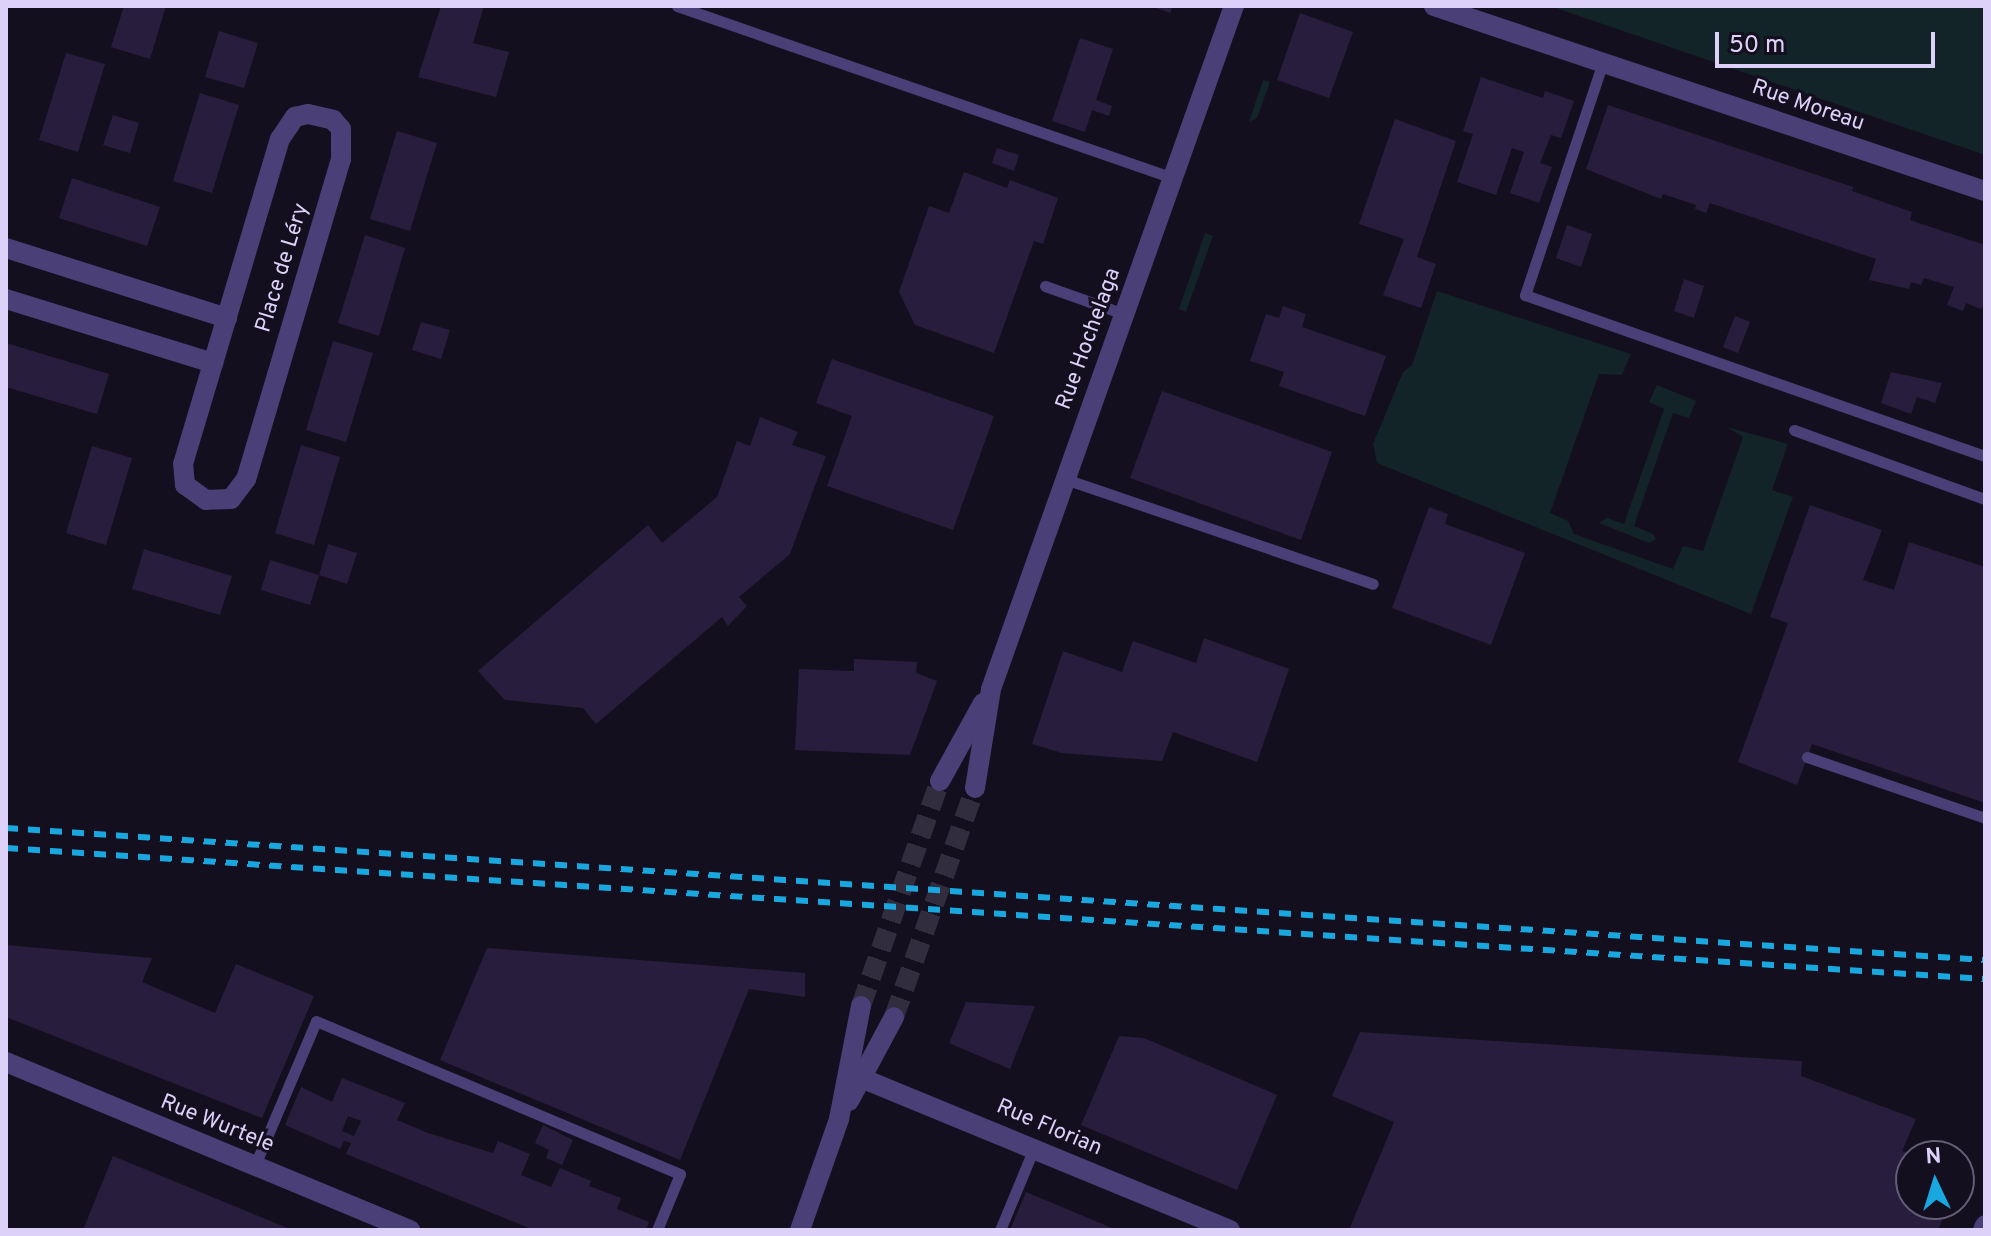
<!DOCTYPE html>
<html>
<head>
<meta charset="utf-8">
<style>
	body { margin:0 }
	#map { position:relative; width:1991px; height:1236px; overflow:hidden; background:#140f1e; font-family:Overpass,sans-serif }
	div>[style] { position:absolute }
	.green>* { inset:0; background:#122427 }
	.building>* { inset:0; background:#291d3d }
	.tertiary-tunnel>* { height:20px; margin-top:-10px; transform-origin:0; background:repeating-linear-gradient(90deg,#322c3f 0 20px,transparent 0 30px) }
	.service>* { height:11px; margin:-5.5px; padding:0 5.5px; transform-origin:5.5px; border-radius:5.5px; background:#4b3f78 }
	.minor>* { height:20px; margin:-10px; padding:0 10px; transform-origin:10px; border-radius:10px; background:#4b3f78 }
	.tertiary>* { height:20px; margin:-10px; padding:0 10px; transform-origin:10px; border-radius:10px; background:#4b3f78 }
	.rail>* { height:6px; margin-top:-3px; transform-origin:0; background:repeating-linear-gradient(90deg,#18a7df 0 12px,transparent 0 22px) }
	span { translate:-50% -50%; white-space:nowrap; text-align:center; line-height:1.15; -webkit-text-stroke:6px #140f1e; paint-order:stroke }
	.street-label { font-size:22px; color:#ddd1fa }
	.frame { position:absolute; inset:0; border:8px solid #ddd1fa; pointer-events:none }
	.north { position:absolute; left:1895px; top:1140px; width:80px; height:80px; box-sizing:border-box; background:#140f1e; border:2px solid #645d76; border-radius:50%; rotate:356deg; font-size:22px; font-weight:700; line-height:32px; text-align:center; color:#ddd1fa }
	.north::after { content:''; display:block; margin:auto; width:28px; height:36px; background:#18a7df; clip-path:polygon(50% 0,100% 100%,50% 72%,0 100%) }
	.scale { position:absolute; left:1715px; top:32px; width:220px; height:36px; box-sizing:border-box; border:4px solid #ddd1fa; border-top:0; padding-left:10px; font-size:24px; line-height:28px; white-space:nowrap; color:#ddd1fa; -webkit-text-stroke:6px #140f1e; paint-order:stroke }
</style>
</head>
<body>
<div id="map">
	<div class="green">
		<div style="clip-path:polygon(1550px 6px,1985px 6px,1985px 155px)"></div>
		<div style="clip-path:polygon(1263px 80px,1270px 82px,1257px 118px,1249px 122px)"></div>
		<div style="clip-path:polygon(1205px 233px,1213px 236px,1186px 312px,1179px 309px)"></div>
		<div style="clip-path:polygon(1437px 291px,1631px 354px,1622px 375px,1599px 374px,1550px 513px,1568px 521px,1574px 534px,1673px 569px,1683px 546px,1703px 551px,1743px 437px,1727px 427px,1788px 444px,1772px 490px,1793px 497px,1751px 614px,1377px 463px,1373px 444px,1403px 372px,1412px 365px)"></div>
		<div style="clip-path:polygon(1657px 385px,1696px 401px,1689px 418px,1673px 413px,1634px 526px,1653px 534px,1656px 539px,1649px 543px,1599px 523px,1607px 518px,1624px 524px,1664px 409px,1649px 402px)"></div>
	</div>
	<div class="building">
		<div style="clip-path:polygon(124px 6px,166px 6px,150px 59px,111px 47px)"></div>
		<div style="clip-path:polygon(441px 6px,484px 6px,473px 43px,509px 52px,496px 97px,418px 77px)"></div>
		<div style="clip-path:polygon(1151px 6px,1173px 6px,1170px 13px)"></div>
		<div style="clip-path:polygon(1300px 13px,1353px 32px,1329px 98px,1277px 80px)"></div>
		<div style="clip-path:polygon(219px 31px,258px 43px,244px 88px,205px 77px)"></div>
		<div style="clip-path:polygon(1080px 38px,1113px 49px,1096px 100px,1112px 106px,1109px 116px,1092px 110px,1085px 132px,1052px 121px)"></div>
		<div style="clip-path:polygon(66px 53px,105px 64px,78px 152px,39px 140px)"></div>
		<div style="clip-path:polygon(1481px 77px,1543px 98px,1545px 91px,1574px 101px,1561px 138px,1551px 135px,1540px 163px,1552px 167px,1539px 203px,1510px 193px,1524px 152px,1512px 148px,1496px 195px,1457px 182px,1473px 134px,1463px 131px)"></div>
		<div style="clip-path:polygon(200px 93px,239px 105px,212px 193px,173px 181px)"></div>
		<div style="clip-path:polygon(1608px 105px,1853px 187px,1852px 191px,1912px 212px,1910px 220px,1985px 245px,1985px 303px,1981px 309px,1966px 303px,1963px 311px,1947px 305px,1954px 287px,1924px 278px,1921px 285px,1911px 282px,1909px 289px,1869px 280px,1876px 259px,1710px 203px,1706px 213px,1695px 209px,1696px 205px,1663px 194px,1661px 199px,1586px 169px)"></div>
		<div style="clip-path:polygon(113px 115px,139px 123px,130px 153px,103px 145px)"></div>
		<div style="clip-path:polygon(1395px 119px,1456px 141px,1417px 257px,1436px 264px,1421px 308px,1383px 295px,1404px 239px,1359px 224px)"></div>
		<div style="clip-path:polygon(397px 131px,437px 143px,410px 231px,370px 219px)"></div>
		<div style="clip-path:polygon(997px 148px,1019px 155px,1014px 171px,992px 163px)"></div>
		<div style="clip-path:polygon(964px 172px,1007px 188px,1010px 180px,1058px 198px,1043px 244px,1034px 241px,994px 353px,915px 325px,899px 292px,929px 206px,949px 213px)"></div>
		<div style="clip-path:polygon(72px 178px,160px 207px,147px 246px,59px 218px)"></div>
		<div style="clip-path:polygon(1567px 225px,1592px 234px,1581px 267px,1556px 258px)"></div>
		<div style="clip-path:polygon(365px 235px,405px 248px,379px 336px,338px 323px)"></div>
		<div style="clip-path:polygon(1684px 279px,1704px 286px,1694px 318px,1674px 311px)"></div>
		<div style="clip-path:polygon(1283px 306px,1306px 314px,1302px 327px,1386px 356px,1365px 416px,1279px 386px,1284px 372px,1250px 361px,1266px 314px,1279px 318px)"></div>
		<div style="clip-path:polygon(1735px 316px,1750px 322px,1738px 353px,1723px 347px)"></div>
		<div style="clip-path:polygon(421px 322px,450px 330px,441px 359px,412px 350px)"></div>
		<div style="clip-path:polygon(333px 341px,373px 353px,346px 442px,306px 430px)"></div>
		<div style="clip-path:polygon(6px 343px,109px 374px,97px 414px,6px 387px)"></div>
		<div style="clip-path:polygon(832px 359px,994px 416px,953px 530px,827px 486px,852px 416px,816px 403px)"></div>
		<div style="clip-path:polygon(1891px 372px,1942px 383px,1935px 403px,1917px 397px,1911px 414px,1881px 403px)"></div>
		<div style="clip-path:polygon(1162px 391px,1332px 452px,1301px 540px,1130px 478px)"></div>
		<div style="clip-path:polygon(760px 417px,798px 432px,792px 445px,826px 456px,790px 554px,739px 597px,747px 606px,728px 626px,722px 617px,596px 724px,583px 708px,505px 700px,478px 671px,648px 525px,662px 543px,717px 497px,737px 441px,750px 446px)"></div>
		<div style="clip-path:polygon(301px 445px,340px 457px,314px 545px,275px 533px)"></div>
		<div style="clip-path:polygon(92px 446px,132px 458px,106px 545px,66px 533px)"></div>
		<div style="clip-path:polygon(1810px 505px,1882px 530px,1863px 580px,1894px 590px,1909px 542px,1985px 567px,1985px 803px,1812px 744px,1797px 785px,1738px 762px,1788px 623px,1770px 617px)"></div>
		<div style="clip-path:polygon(1429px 507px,1448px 514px,1445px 524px,1525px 553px,1491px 645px,1392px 608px)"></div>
		<div style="clip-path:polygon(328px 544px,357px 553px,347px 584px,319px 575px)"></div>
		<div style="clip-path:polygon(144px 549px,232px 576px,220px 615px,132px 589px)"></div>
		<div style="clip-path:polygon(270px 560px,319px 575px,310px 605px,261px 590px)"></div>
		<div style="clip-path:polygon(1204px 638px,1289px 669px,1257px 762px,1173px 732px,1162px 761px,1062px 753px,1032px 744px,1063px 651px,1122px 672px,1133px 641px,1196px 663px)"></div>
		<div style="clip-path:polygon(854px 659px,917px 662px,916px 673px,937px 681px,910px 755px,795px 750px,799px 669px,854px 671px)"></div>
		<div style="clip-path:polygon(6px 945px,152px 958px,142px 982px,215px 1013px,236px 964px,314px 996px,262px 1118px,6px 1017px)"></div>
		<div style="clip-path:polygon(487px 948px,805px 973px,805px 997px,749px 989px,680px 1160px,440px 1060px)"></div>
		<div style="clip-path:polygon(966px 1002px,1035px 1006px,1010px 1069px,949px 1043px)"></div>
		<div style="clip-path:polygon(1360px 1032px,1802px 1061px,1801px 1076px,1916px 1119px,1902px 1151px,1911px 1154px,1911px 1204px,1946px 1210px,1938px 1230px,1349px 1230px,1394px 1122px,1332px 1096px)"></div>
		<div style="clip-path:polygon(1119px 1036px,1144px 1038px,1277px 1095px,1237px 1190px,1081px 1125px)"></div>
		<div style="clip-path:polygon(evenodd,342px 1078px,405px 1103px,397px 1120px,428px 1133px,493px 1153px,498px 1141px,530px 1154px,521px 1175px,551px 1187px,560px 1168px,591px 1181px,589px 1186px,621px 1198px,617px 1209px,649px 1222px,646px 1230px,534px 1230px,346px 1154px,351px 1143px,344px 1141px,340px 1149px,285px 1125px,301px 1087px,332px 1102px,342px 1078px,348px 1116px,361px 1121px,354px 1136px,342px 1131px,348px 1116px)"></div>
		<div style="clip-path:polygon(543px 1125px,573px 1140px,562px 1165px,546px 1158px,549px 1150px,535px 1143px)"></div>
		<div style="clip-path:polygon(113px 1156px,292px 1230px,83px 1230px)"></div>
		<div style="clip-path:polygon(1026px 1192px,1117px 1230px,1010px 1230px)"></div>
	</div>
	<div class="tertiary-tunnel">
		<div style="left:861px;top:1006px;width:238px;rotate:-70.7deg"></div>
		<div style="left:894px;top:1017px;width:243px;rotate:-70.5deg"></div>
	</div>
	<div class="service">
		<div style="left:677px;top:6px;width:525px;rotate:19.13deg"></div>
		<div style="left:1603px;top:62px;width:246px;rotate:108.5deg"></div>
		<div style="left:1525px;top:295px;width:487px;rotate:19.3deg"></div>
		<div style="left:1045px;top:286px;width:84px;rotate:19.5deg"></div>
		<div style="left:1794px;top:430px;width:203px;rotate:19.9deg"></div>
		<div style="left:1065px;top:479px;width:325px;rotate:18.8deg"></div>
		<div style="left:1807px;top:757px;width:188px;rotate:18.9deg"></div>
		<div style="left:255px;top:1165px;width:156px;rotate:-67deg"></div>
		<div style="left:316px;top:1021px;width:395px;rotate:22.8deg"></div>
		<div style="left:680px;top:1174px;width:61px;rotate:112.3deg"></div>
		<div style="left:1000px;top:1230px;width:89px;rotate:-67.5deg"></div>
	</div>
	<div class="minor">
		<div style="left:1434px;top:6px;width:581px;rotate:18.56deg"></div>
		<div style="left:308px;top:114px;width:26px;rotate:13deg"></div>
		<div style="left:333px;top:120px;width:12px;rotate:48deg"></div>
		<div style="left:341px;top:129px;width:30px;rotate:90deg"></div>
		<div style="left:341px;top:159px;width:334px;rotate:106.5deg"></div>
		<div style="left:246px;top:479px;width:25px;rotate:127deg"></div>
		<div style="left:231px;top:499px;width:25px;rotate:178deg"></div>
		<div style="left:206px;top:500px;width:26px;rotate:-144deg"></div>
		<div style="left:185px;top:485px;width:21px;rotate:-95deg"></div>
		<div style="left:183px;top:464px;width:339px;rotate:-73.4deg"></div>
		<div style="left:280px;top:139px;width:27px;rotate:-56deg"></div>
		<div style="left:295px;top:117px;width:13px;rotate:-13deg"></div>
		<div style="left:6px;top:248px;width:232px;rotate:17.6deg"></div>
		<div style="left:6px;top:299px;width:217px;rotate:17.2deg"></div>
		<div style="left:6px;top:1062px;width:438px;rotate:22.6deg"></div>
		<div style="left:849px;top:1073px;width:412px;rotate:22.4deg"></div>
		<div style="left:1983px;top:1230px;width:5px;rotate:-68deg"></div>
	</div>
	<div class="tertiary">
		<div style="left:940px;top:781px;width:89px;rotate:-61.1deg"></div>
		<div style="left:975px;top:788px;width:100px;rotate:-80.8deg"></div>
		<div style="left:991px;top:689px;width:725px;rotate:-70.42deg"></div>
		<div style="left:849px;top:1101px;width:95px;rotate:-61.8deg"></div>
		<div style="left:800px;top:1230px;width:118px;rotate:-70.6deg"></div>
		<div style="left:839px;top:1119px;width:115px;rotate:-79deg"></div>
	</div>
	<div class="rail">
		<div style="left:6px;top:828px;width:1983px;rotate:3.82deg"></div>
		<div style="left:6px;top:848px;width:1983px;rotate:3.79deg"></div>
	</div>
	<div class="street-label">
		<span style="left:1808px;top:106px;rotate:19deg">Rue Moreau</span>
		<span style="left:283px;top:268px;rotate:-73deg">Place de Léry</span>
		<span style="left:1089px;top:339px;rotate:-70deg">Rue Hochelaga</span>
		<span style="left:217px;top:1124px;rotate:22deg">Rue Wurtele</span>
		<span style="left:1049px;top:1128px;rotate:23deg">Rue Florian</span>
	</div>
	<div class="frame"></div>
	<div class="north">N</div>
	<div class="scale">50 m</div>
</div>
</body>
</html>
